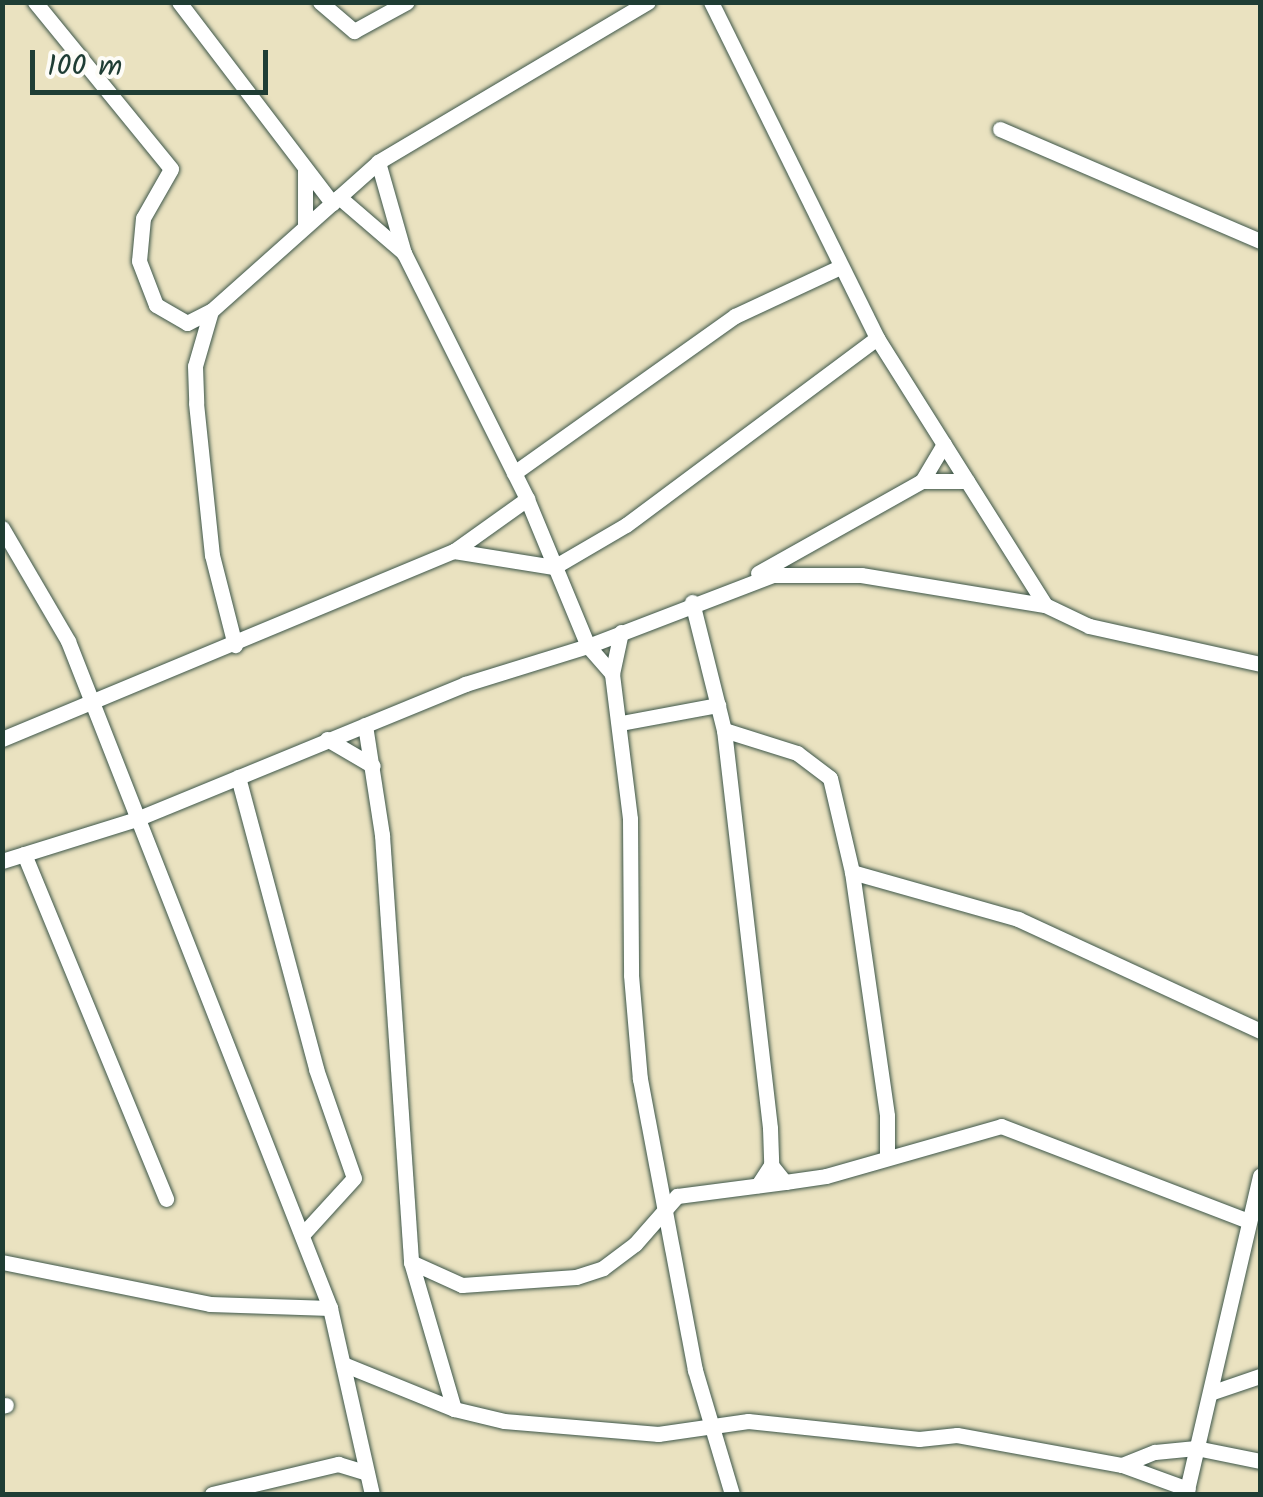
<!DOCTYPE html>
<html>
<head>
<meta charset="utf-8">
<style>
	body { margin:0 }
	#map { position:relative; width:1263px; height:1497px; overflow:hidden; background:#eae2c0; font-family:Kalam,sans-serif }
	div>[style] { position:absolute }
	.roads { filter:drop-shadow(0 0 2px #3d5649) drop-shadow(0 0 2px #3d5649) }
	.minor>* { height:15px; margin:-7.5px; padding:0 7.5px; transform-origin:7.5px; border-radius:7.5px; background:#fff }
	span { translate:-50% -50%; white-space:nowrap; text-align:center; line-height:1.15; -webkit-text-stroke:10px #fdfcf7; paint-order:stroke }
	.frame { position:absolute; inset:0; border:5px solid #1f3d34; pointer-events:none }
	.scale { position:absolute; left:30px; top:50px; width:238px; height:45px; box-sizing:border-box; border:5px solid #1f3d34; border-top:0; padding-left:12px; font-size:30px; line-height:35px; white-space:nowrap; color:#1f3d34; -webkit-text-stroke:8px #fdfcf7; paint-order:stroke }
</style>
</head>
<body>
<div id="map">
	<div class="roads">
		<div class="minor">
			<div style="left:35px;top:2px;width:215px;rotate:50.8deg"></div>
			<div style="left:171px;top:169px;width:56px;rotate:119.7deg"></div>
			<div style="left:143px;top:218px;width:43px;rotate:95.3deg"></div>
			<div style="left:139px;top:261px;width:47px;rotate:68.9deg"></div>
			<div style="left:156px;top:305px;width:36px;rotate:30deg"></div>
			<div style="left:187px;top:323px;width:27px;rotate:-27deg"></div>
			<div style="left:211px;top:311px;width:224px;rotate:-41.7deg"></div>
			<div style="left:378px;top:162px;width:314px;rotate:-30.7deg"></div>
			<div style="left:179px;top:2px;width:253px;rotate:52.7deg"></div>
			<div style="left:320px;top:2px;width:45px;rotate:40.5deg"></div>
			<div style="left:354px;top:31px;width:60px;rotate:-28.7deg"></div>
			<div style="left:711px;top:2px;width:375px;rotate:63.7deg"></div>
			<div style="left:877px;top:338px;width:315px;rotate:57.8deg"></div>
			<div style="left:1000px;top:129px;width:283px;rotate:23.3deg"></div>
			<div style="left:378px;top:162px;width:95px;rotate:74.1deg"></div>
			<div style="left:404px;top:253px;width:275px;rotate:63.4deg"></div>
			<div style="left:527px;top:499px;width:159px;rotate:67.5deg"></div>
			<div style="left:588px;top:646px;width:37px;rotate:49deg"></div>
			<div style="left:339px;top:197px;width:86px;rotate:40.7deg"></div>
			<div style="left:305px;top:226px;width:56px;rotate:-90deg"></div>
			<div style="left:211px;top:311px;width:57px;rotate:106.2deg"></div>
			<div style="left:195px;top:366px;width:37px;rotate:88deg"></div>
			<div style="left:196px;top:403px;width:153px;rotate:84deg"></div>
			<div style="left:212px;top:555px;width:93px;rotate:75.7deg"></div>
			<div style="left:514px;top:473px;width:271px;rotate:-35.4deg"></div>
			<div style="left:735px;top:316px;width:114px;rotate:-25deg"></div>
			<div style="left:922px;top:481px;width:45px"></div>
			<div style="left:2px;top:528px;width:131px;rotate:59.7deg"></div>
			<div style="left:68px;top:641px;width:717px;rotate:68.55deg"></div>
			<div style="left:330px;top:1308px;width:191px;rotate:77.3deg"></div>
			<div style="left:454px;top:551px;width:101px;rotate:9.1deg"></div>
			<div style="left:554px;top:567px;width:83px;rotate:-30.3deg"></div>
			<div style="left:626px;top:525px;width:313px;rotate:-36.7deg"></div>
			<div style="left:758px;top:573px;width:188px;rotate:-29.3deg"></div>
			<div style="left:922px;top:481px;width:43px;rotate:-59.3deg"></div>
			<div style="left:692px;top:602px;width:132px;rotate:76deg"></div>
			<div style="left:724px;top:730px;width:401px;rotate:83.4deg"></div>
			<div style="left:770px;top:1128px;width:37px;rotate:88deg"></div>
			<div style="left:771px;top:1165px;width:24px;rotate:123deg"></div>
			<div style="left:621px;top:632px;width:43px;rotate:102.1deg"></div>
			<div style="left:612px;top:674px;width:146px;rotate:82.9deg"></div>
			<div style="left:630px;top:819px;width:156px;rotate:89.6deg"></div>
			<div style="left:631px;top:975px;width:104px;rotate:85.1deg"></div>
			<div style="left:640px;top:1079px;width:296px;rotate:79.3deg"></div>
			<div style="left:695px;top:1370px;width:129px;rotate:73.4deg"></div>
			<div style="left:621px;top:723px;width:99px;rotate:-10.5deg"></div>
			<div style="left:365px;top:725px;width:111px;rotate:81.2deg"></div>
			<div style="left:382px;top:835px;width:428px;rotate:86.1deg"></div>
			<div style="left:411px;top:1262px;width:153px;rotate:73.7deg"></div>
			<div style="left:724px;top:730px;width:77px;rotate:17.5deg"></div>
			<div style="left:797px;top:753px;width:41px;rotate:37.1deg"></div>
			<div style="left:830px;top:778px;width:97px;rotate:76.8deg"></div>
			<div style="left:852px;top:872px;width:246px;rotate:81.8deg"></div>
			<div style="left:887px;top:1116px;width:41px;rotate:90deg"></div>
			<div style="left:2px;top:739px;width:490px;rotate:-22.6deg"></div>
			<div style="left:454px;top:551px;width:90px;rotate:-35.5deg"></div>
			<div style="left:327px;top:739px;width:53px;rotate:30.4deg"></div>
			<div style="left:238px;top:777px;width:302px;rotate:75deg"></div>
			<div style="left:316px;top:1069px;width:115px;rotate:70.8deg"></div>
			<div style="left:354px;top:1178px;width:77px;rotate:132.4deg"></div>
			<div style="left:24px;top:854px;width:373px;rotate:67.6deg"></div>
			<div style="left:2px;top:861px;width:138px;rotate:-17.3deg"></div>
			<div style="left:134px;top:820px;width:358px;rotate:-22.3deg"></div>
			<div style="left:465px;top:684px;width:129px;rotate:-17.2deg"></div>
			<div style="left:588px;top:646px;width:198px;rotate:-21deg"></div>
			<div style="left:773px;top:575px;width:88px"></div>
			<div style="left:861px;top:575px;width:186px;rotate:9.3deg"></div>
			<div style="left:1045px;top:605px;width:49px;rotate:25.5deg"></div>
			<div style="left:1089px;top:626px;width:175px;rotate:12.5deg"></div>
			<div style="left:852px;top:872px;width:173px;rotate:15.8deg"></div>
			<div style="left:1018px;top:919px;width:267px;rotate:24.8deg"></div>
			<div style="left:771px;top:1165px;width:22px;rotate:51deg"></div>
			<div style="left:785px;top:1182px;width:41px;rotate:-8.3deg"></div>
			<div style="left:826px;top:1176px;width:182px;rotate:-15.9deg"></div>
			<div style="left:1001px;top:1126px;width:265px;rotate:21deg"></div>
			<div style="left:2px;top:1262px;width:212px;rotate:11.4deg"></div>
			<div style="left:210px;top:1304px;width:120px;rotate:1.9deg"></div>
			<div style="left:411px;top:1262px;width:56px;rotate:24.3deg"></div>
			<div style="left:462px;top:1285px;width:114px;rotate:-4deg"></div>
			<div style="left:576px;top:1277px;width:28px;rotate:-18deg"></div>
			<div style="left:603px;top:1268px;width:40px;rotate:-37deg"></div>
			<div style="left:635px;top:1244px;width:64px;rotate:-48.8deg"></div>
			<div style="left:677px;top:1196px;width:109px;rotate:-7.4deg"></div>
			<div style="left:343px;top:1364px;width:120px;rotate:22.1deg"></div>
			<div style="left:454px;top:1409px;width:51px;rotate:13.5deg"></div>
			<div style="left:504px;top:1421px;width:155px;rotate:4.8deg"></div>
			<div style="left:658px;top:1434px;width:91px;rotate:-8.2deg"></div>
			<div style="left:748px;top:1421px;width:172px;rotate:6deg"></div>
			<div style="left:919px;top:1439px;width:38px;rotate:-6deg"></div>
			<div style="left:957px;top:1435px;width:168px;rotate:10.3deg"></div>
			<div style="left:1122px;top:1465px;width:70px;rotate:20deg"></div>
			<div style="left:1210px;top:1393px;width:53px;rotate:-18.8deg"></div>
			<div style="left:2px;top:1406px;width:4px;rotate:-14deg"></div>
			<div style="left:1122px;top:1465px;width:35px;rotate:-22deg"></div>
			<div style="left:1155px;top:1452px;width:41px;rotate:-5.6deg"></div>
			<div style="left:1196px;top:1448px;width:65px;rotate:11.5deg"></div>
			<div style="left:212px;top:1494px;width:130px;rotate:-13.4deg"></div>
			<div style="left:338px;top:1464px;width:30px;rotate:17deg"></div>
			<div style="left:1186px;top:1494px;width:327px;rotate:-76.9deg"></div>
		</div>
	</div>
	<div class="frame"></div>
	<div class="scale">100 m</div>
</div>
</body>
</html>
